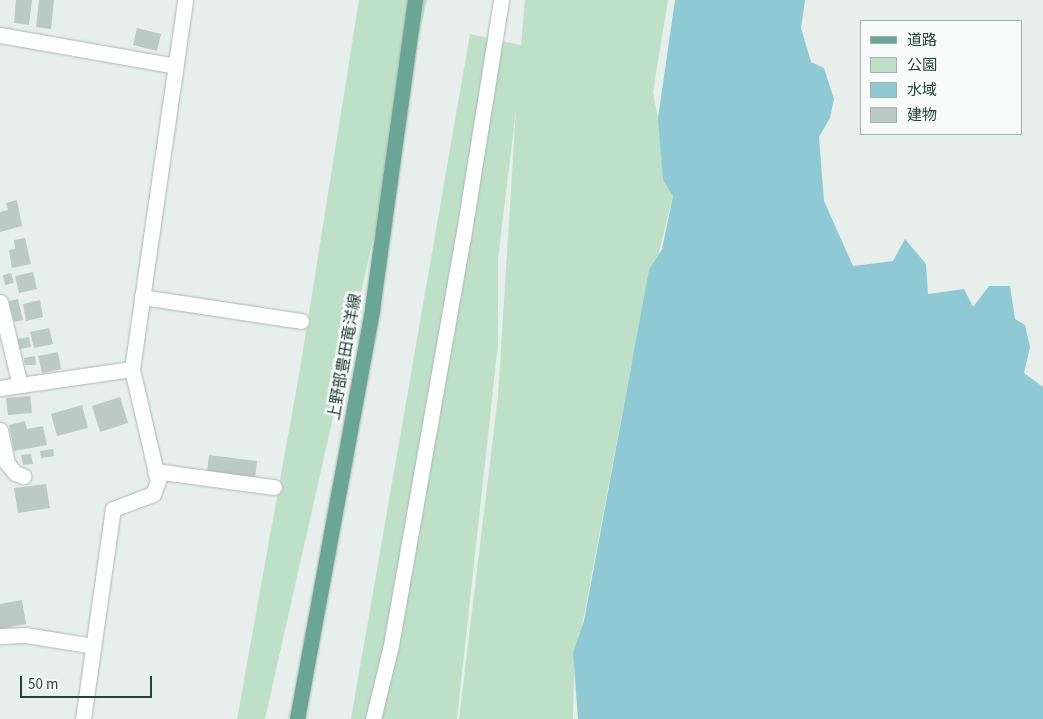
<!DOCTYPE html>
<html>
<head>
<meta charset="utf-8">
<style>
	body { margin:0 }
	#map { position:relative; width:1043px; height:719px; overflow:hidden; background:#e6efeb; font-family:"Source Sans 3","Noto Sans JP",sans-serif }
	div>[style] { position:absolute }
	.green>* { inset:0; background:#bfe0c8 }
	.water>* { inset:0; background:#8ec9d4 }
	.building>* { inset:0; background:#bbcac4 }
	.roads { filter:drop-shadow(0 0 1px #a8b8b2) drop-shadow(0 0 1px #a8b8b2) }
	.minor>* { height:15px; margin:-7.5px; padding:0 7.5px; transform-origin:7.5px; border-radius:7.5px; background:#fff }
	.major>* { height:15px; margin:-7.5px; padding:0 7.5px; transform-origin:7.5px; border-radius:7.5px; background:#6aa596 }
	span { translate:-50% -50%; white-space:nowrap; text-align:center; line-height:1.15; -webkit-text-stroke:5px #f7fbf9; paint-order:stroke }
	.street-label { font-size:16px; color:#24423a }
	.legend { position:absolute; left:860px; top:20px; width:162px; height:115px; box-sizing:border-box; background:#f7fbf9; border:1px solid #a3b1ad; margin:0; padding:6px 9px; list-style:none; font-size:15px; color:#24423a }
	.legend li { display:flex; align-items:center; gap:10px; height:25px }
	.legend b { width:25px; border:1px solid #a3b1ad }
	.scale { position:absolute; left:20px; top:676px; width:132px; height:22px; box-sizing:border-box; border:2px solid #24423a; border-top:0; padding-left:6px; font-size:15px; line-height:18px; white-space:nowrap; color:#24423a; -webkit-text-stroke:4px #f7fbf9; paint-order:stroke }
</style>
</head>
<body>
<div id="map">
	<div class="green">
		<div style="clip-path:polygon(359px 0,427px 0,265px 719px,237px 719px,300px 369px)"></div>
		<div style="clip-path:polygon(525px 0,668px 0,653px 92px,673px 196px,632px 361px,574px 669px,573px 719px,459px 719px,498px 396px,516px 110px,498px 259px,498px 344px,457px 719px,351px 719px,470px 34px,521px 45px)"></div>
	</div>
	<div class="water">
		<div style="clip-path:polygon(675px 0,805px 0,801px 28px,811px 62px,824px 68px,834px 99px,830px 118px,819px 137px,824px 201px,853px 266px,893px 261px,905px 239px,926px 264px,928px 294px,964px 289px,973px 307px,989px 286px,1010px 286px,1015px 319px,1025px 325px,1030px 347px,1024px 373px,1043px 387px,1043px 719px,578px 719px,573px 653px,584px 621px,649px 270px,662px 249px,673px 196px,663px 180px,658px 118px)"></div>
	</div>
	<div class="building">
		<div style="clip-path:polygon(16px 0,32px 0,29px 25px,14px 23px)"></div>
		<div style="clip-path:polygon(39px 0,54px 0,51px 29px,36px 27px)"></div>
		<div style="clip-path:polygon(137px 28px,161px 34px,157px 51px,133px 45px)"></div>
		<div style="clip-path:polygon(17px 200px,22px 226px,0 232px,0 212px,8px 210px,6px 203px)"></div>
		<div style="clip-path:polygon(25px 238px,31px 264px,12px 268px,9px 250px,15px 249px,14px 240px)"></div>
		<div style="clip-path:polygon(33px 272px,37px 289px,19px 293px,15px 276px)"></div>
		<div style="clip-path:polygon(11px 273px,14px 283px,5px 285px,3px 275px)"></div>
		<div style="clip-path:polygon(18px 299px,23px 320px,14px 322px,9px 301px)"></div>
		<div style="clip-path:polygon(40px 300px,43px 317px,26px 321px,23px 304px)"></div>
		<div style="clip-path:polygon(49px 328px,53px 344px,34px 348px,30px 332px)"></div>
		<div style="clip-path:polygon(29px 337px,31px 347px,19px 349px,17px 339px)"></div>
		<div style="clip-path:polygon(58px 352px,61px 369px,42px 373px,38px 356px)"></div>
		<div style="clip-path:polygon(35px 356px,36px 365px,25px 365px,24px 358px)"></div>
		<div style="clip-path:polygon(30px 396px,32px 413px,8px 415px,6px 398px)"></div>
		<div style="clip-path:polygon(120px 397px,128px 423px,100px 432px,92px 406px)"></div>
		<div style="clip-path:polygon(82px 405px,88px 428px,57px 436px,51px 414px)"></div>
		<div style="clip-path:polygon(25px 421px,27px 429px,43px 426px,47px 445px,14px 451px,9px 425px)"></div>
		<div style="clip-path:polygon(53px 449px,54px 456px,41px 458px,40px 451px)"></div>
		<div style="clip-path:polygon(31px 454px,33px 464px,23px 465px,21px 455px)"></div>
		<div style="clip-path:polygon(209px 455px,257px 461px,255px 478px,207px 471px)"></div>
		<div style="clip-path:polygon(46px 484px,50px 508px,18px 513px,14px 488px)"></div>
		<div style="clip-path:polygon(22px 600px,26px 624px,0 629px,0 604px)"></div>
	</div>
	<div class="roads">
		<div class="minor">
			<div style="left:0;top:35px;width:178px;rotate:10deg"></div>
			<div style="left:142px;top:297px;width:161px;rotate:8.6deg"></div>
			<div style="left:0;top:302px;width:85px;rotate:76.5deg"></div>
			<div style="left:0;top:388px;width:133px;rotate:-8.2deg"></div>
			<div style="left:0;top:430px;width:34px;rotate:78deg"></div>
			<div style="left:7px;top:463px;width:13px;rotate:51deg"></div>
			<div style="left:15px;top:473px;width:9px;rotate:21deg"></div>
			<div style="left:155px;top:471px;width:120px;rotate:7.7deg"></div>
			<div style="left:0;top:636px;width:26px;rotate:-2deg"></div>
			<div style="left:26px;top:635px;width:68px;rotate:9.3deg"></div>
			<div style="left:83px;top:719px;width:212px;rotate:-81.9deg"></div>
			<div style="left:113px;top:509px;width:43px;rotate:-20.6deg"></div>
			<div style="left:153px;top:494px;width:14px;rotate:-69deg"></div>
			<div style="left:158px;top:481px;width:115px;rotate:-103.1deg"></div>
			<div style="left:132px;top:369px;width:373px;rotate:-81.8deg"></div>
			<div style="left:373px;top:719px;width:76px;rotate:-76.3deg"></div>
			<div style="left:391px;top:645px;width:413px;rotate:-80deg"></div>
			<div style="left:463px;top:238px;width:241px;rotate:-80.9deg"></div>
		</div>
		<div class="major">
			<div style="left:297px;top:719px;width:417px;rotate:-79.6deg"></div>
			<div style="left:372px;top:309px;width:312px;rotate:-82.1deg"></div>
		</div>
	</div>
	<div class="street-label">
		<span style="left:345px;top:357px;rotate:-80deg">上野部豊田竜洋線</span>
	</div>
	<ul class="legend">
	<li><b style="height:6px;background:#6aa596"></b>道路</li>
	<li><b style="height:14px;background:#bfe0c8"></b>公園</li>
	<li><b style="height:14px;background:#8ec9d4"></b>水域</li>
	<li><b style="height:14px;background:#bbcac4"></b>建物</li>
	</ul>
	<div class="scale">50 m</div>
</div>
</body>
</html>
